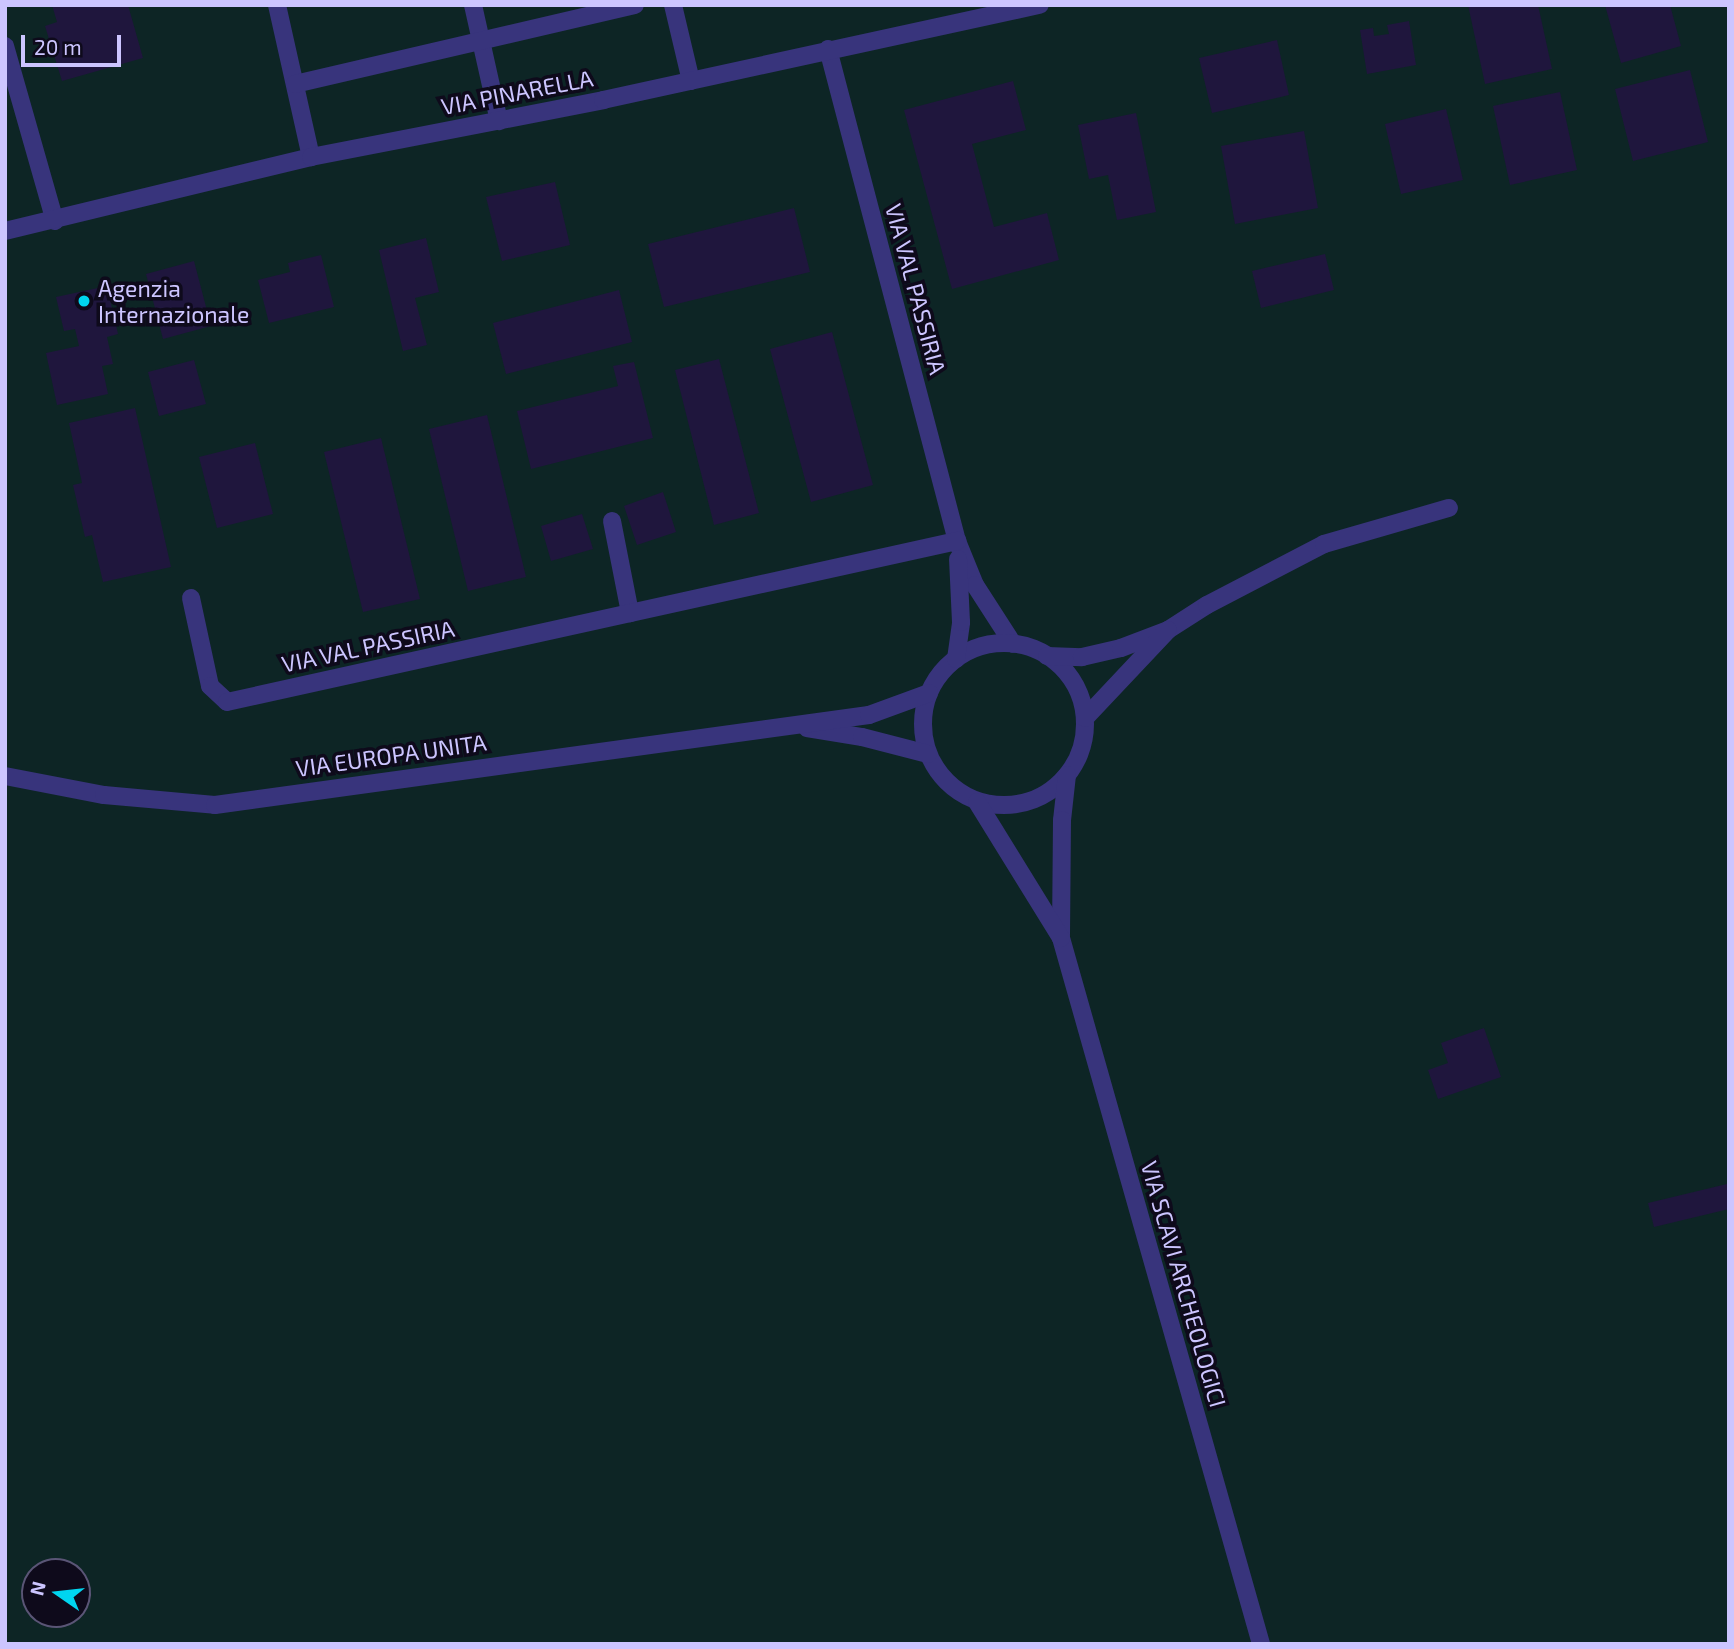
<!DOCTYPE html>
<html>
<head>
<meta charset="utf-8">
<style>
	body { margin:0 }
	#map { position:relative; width:1734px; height:1649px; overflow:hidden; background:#0e0a1b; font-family:"Exo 2",sans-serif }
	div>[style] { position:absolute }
	.green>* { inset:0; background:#0d2525 }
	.building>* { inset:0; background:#1f163d }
	.minor>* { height:18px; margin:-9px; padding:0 9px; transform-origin:9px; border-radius:9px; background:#38347c }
	.minor>.ring { margin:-9px; padding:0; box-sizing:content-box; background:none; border:18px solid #38347c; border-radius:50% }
	.dots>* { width:19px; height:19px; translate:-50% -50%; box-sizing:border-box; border:4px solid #0e0a1b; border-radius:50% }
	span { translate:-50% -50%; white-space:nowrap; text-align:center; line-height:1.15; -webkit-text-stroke:7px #0e0a1b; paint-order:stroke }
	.street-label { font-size:23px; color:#ccc5ff }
	.poi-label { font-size:23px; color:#ccc5ff }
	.left { translate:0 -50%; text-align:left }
	.frame { position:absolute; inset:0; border:7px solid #ccc5ff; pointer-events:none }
	.north { position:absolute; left:21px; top:1558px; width:70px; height:70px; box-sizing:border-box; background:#0e0a1b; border:2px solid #5a5576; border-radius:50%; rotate:284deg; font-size:19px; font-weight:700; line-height:28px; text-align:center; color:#ccc5ff }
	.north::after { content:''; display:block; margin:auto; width:24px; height:32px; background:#00d5f0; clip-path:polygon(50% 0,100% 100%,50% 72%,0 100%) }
	.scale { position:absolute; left:21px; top:35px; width:100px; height:32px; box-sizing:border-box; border:4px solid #ccc5ff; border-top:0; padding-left:9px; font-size:21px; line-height:24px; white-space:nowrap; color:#ccc5ff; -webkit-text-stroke:5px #0e0a1b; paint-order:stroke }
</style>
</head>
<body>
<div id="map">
	<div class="green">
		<div style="clip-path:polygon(evenodd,5px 5px,1729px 5px,1729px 1644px,5px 1644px,5px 5px,35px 1572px,77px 1572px,77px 1614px,35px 1614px,35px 1572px)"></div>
	</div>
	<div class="building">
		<div style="clip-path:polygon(52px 5px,128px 5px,143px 58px,62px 81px,45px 26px,57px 22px)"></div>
		<div style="clip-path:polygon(1468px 5px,1538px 5px,1552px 69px,1485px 84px)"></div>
		<div style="clip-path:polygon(1605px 5px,1670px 5px,1681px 46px,1621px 63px)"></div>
		<div style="clip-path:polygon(1409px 21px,1416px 65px,1367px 74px,1360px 30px,1373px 28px,1374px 36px,1389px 34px,1387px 25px)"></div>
		<div style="clip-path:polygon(1277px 40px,1289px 95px,1212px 113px,1199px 58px)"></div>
		<div style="clip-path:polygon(1690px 70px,1708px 142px,1633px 161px,1615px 89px)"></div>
		<div style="clip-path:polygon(1013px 81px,1026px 130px,972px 144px,994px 227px,1047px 213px,1059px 260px,952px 289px,904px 110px)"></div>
		<div style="clip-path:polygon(1560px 92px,1577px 170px,1510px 185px,1493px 106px)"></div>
		<div style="clip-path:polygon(1446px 109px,1463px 180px,1401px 194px,1385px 124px)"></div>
		<div style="clip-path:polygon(1136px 113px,1156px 212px,1117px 220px,1108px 175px,1089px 179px,1078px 125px)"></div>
		<div style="clip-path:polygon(1304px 131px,1318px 208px,1235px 224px,1221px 146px)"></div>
		<div style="clip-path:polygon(555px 182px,570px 245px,502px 261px,486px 197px)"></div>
		<div style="clip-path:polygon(794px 208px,810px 272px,664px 307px,648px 244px)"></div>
		<div style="clip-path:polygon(426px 238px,439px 292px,415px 298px,427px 345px,403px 351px,379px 250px)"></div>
		<div style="clip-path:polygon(1325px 254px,1334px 290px,1261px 308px,1252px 271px)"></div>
		<div style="clip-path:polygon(321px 255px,334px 307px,269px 323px,258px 280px,290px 272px,288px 263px)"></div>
		<div style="clip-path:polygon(194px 261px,211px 326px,163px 339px,146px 274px)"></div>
		<div style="clip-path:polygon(107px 286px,118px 334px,107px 337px,113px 364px,102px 366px,108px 394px,57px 405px,46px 353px,79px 346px,75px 329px,64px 331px,56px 297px)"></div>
		<div style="clip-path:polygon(619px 290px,632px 342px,506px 374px,493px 323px)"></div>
		<div style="clip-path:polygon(832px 332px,873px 485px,811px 502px,770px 349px)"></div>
		<div style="clip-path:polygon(719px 359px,759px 513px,714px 525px,675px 370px)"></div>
		<div style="clip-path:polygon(194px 360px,206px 404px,159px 416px,148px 372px)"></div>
		<div style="clip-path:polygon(634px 362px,653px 438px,531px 469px,517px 411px,618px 386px,613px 366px)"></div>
		<div style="clip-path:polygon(135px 408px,171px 567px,103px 582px,92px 535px,85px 537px,73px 485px,82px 483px,69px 423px)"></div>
		<div style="clip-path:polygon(487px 415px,526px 577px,468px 591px,429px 429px)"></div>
		<div style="clip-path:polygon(381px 438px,420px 599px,363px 612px,324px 452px)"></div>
		<div style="clip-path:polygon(255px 443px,273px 514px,217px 528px,199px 457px)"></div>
		<div style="clip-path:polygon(663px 492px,676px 532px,637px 545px,624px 506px)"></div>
		<div style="clip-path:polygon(582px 514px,593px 549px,551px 561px,541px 526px)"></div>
		<div style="clip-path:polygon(1484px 1028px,1501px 1077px,1438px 1099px,1428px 1070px,1448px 1063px,1441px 1043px)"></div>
		<div style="clip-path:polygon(1727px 1184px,1729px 1209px,1654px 1227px,1648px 1203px)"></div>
	</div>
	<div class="minor">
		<div style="left:277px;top:5px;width:156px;rotate:77.4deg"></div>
		<div style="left:473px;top:5px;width:119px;rotate:77.4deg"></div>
		<div style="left:673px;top:5px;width:78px;rotate:76.7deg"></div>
		<div style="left:5px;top:46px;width:182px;rotate:74.1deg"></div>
		<div style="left:828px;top:49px;width:509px;rotate:75.31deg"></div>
		<div style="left:957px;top:541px;width:48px;rotate:67.8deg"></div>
		<div style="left:975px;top:585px;width:70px;rotate:57.2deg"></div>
		<div style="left:295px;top:84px;width:349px;rotate:-13.1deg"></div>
		<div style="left:5px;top:231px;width:315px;rotate:-13.6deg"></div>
		<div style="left:311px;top:157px;width:298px;rotate:-11deg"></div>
		<div style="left:603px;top:100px;width:447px;rotate:-12.3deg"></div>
		<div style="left:612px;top:521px;width:94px;rotate:78.9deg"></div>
		<div style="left:191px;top:598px;width:90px;rotate:77.8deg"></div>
		<div style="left:210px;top:686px;width:23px;rotate:43deg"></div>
		<div style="left:227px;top:702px;width:748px;rotate:-12.44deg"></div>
		<div style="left:1168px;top:630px;width:46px;rotate:-32.7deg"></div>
		<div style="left:1207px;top:605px;width:132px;rotate:-27.5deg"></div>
		<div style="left:1324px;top:544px;width:130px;rotate:-16.1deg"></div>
		<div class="ring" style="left:923px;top:643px;width:144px;height:144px"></div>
		<div style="left:1047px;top:656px;width:35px;rotate:2deg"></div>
		<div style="left:1082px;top:657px;width:40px;rotate:-13deg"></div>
		<div style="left:1121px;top:648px;width:50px;rotate:-21deg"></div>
		<div style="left:1168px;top:630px;width:121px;rotate:133.3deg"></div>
		<div style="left:956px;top:659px;width:37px;rotate:-82deg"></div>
		<div style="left:961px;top:622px;width:63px;rotate:-92.7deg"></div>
		<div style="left:807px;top:728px;width:56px;rotate:9.3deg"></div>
		<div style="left:862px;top:737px;width:68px;rotate:14.4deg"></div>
		<div style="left:1067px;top:775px;width:45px;rotate:96.3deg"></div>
		<div style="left:1062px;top:820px;width:118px;rotate:90.5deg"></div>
		<div style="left:1061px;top:938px;width:734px;rotate:74.18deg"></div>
		<div style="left:5px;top:776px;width:101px;rotate:10.9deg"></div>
		<div style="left:104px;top:795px;width:111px;rotate:5.1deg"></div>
		<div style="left:215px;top:805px;width:660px;rotate:-7.84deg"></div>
		<div style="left:869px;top:715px;width:64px;rotate:-20.1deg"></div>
		<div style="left:977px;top:802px;width:160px;rotate:58.3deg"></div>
	</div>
	<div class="dots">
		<div style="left:84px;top:301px;background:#00d5f0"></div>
	</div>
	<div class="street-label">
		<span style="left:517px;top:92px;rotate:-11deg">VIA PINARELLA</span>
		<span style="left:916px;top:289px;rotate:75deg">VIA VAL PASSIRIA</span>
		<span style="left:368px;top:646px;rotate:-12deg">VIA VAL PASSIRIA</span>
		<span style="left:391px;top:755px;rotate:-8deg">VIA EUROPA UNITA</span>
		<span style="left:1184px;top:1284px;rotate:74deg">VIA SCAVI ARCHEOLOGICI</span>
	</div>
	<div class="poi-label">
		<span class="left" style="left:98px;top:301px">Agenzia<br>Internazionale</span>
	</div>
	<div class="frame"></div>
	<div class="north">N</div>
	<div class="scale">20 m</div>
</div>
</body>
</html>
